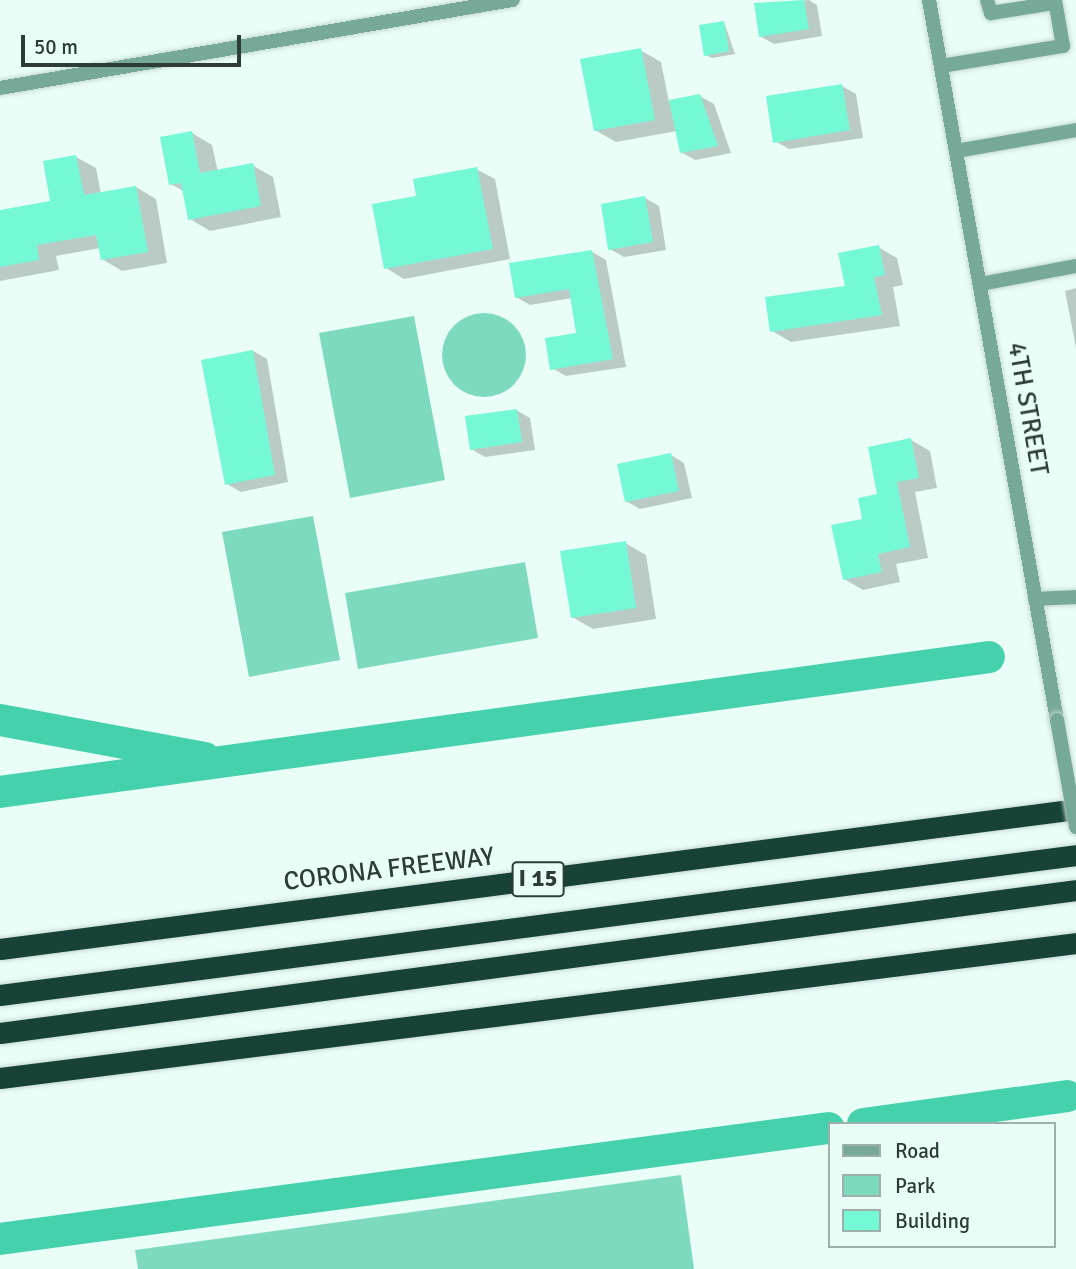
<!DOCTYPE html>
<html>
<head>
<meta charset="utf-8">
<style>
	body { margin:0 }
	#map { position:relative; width:1076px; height:1269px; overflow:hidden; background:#e9fef7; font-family:Signika,sans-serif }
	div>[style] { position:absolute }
	.green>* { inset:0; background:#7edabe }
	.round { border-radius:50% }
	.shadow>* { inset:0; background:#0003 }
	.canal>* { height:32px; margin:-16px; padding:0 16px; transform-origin:16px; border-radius:16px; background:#46d1ad }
	.building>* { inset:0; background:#75f9d4 }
	.roads { filter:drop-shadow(0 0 2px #c7dbd4) drop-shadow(0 0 2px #c7dbd4) }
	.service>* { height:14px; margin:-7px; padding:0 7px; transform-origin:7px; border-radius:7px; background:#77a999 }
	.minor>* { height:14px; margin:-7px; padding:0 7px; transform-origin:7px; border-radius:7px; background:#77a999 }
	.tertiary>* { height:14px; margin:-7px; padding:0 7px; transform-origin:7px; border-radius:7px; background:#77a999 }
	.motorway>* { height:21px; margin:-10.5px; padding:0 10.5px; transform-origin:10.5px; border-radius:10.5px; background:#184237 }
	.bridges { filter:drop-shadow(0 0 2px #c7dbd4) drop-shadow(0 0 2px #c7dbd4) }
	.tertiary-bridge>* { height:14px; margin:-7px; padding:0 7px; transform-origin:7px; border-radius:7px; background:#77a999 }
	span { translate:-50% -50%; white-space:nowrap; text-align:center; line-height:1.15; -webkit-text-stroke:5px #e9fef7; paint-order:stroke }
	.shield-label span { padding:2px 5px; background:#e9fef7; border:2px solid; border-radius:5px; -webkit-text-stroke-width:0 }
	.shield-label { font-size:24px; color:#2e3c37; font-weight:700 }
	.street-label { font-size:26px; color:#2e3c37 }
	.legend { position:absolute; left:828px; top:1122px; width:228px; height:126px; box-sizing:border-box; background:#e9fef7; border:2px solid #9eb0aa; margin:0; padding:9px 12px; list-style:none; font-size:21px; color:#2e3c37 }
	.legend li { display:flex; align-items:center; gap:14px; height:35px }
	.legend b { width:35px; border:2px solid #9eb0aa }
	.scale { position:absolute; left:21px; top:35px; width:220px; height:32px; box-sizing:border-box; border:4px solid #2e3c37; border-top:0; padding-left:9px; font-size:21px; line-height:24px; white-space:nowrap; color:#2e3c37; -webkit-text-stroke:5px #e9fef7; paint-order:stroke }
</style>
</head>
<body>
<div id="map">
	<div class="green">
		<div class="round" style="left:442px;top:313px;width:84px;height:84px"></div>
		<div style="clip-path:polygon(414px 316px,445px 480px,350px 498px,319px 333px)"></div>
		<div style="clip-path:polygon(313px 516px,340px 660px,249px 677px,222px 532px)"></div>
		<div style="clip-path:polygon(525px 562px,538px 638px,358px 669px,345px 593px)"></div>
		<div style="clip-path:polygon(681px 1175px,694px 1269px,138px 1269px,135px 1250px)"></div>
	</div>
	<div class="shadow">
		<div style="clip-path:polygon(809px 0,817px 5px,822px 36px,774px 44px,760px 36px,756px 4px)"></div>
		<div style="clip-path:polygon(724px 22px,735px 54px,712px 58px,705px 55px)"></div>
		<div style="clip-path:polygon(640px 50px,661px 62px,669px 102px,700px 96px,714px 104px,731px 153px,695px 160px,681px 152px,677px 131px,616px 142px,595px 130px)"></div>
		<div style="clip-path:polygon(842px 86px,856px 94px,863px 138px,789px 149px,775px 141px)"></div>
		<div style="clip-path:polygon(192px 133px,212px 145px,218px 172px,252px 165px,273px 177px,281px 217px,210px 231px,190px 219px,185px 192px,171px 184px)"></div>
		<div style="clip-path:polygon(76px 157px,96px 168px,101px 194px,136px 187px,156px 199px,167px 263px,122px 271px,102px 259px,100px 248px,56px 256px,59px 270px,0 281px,0 212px,52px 202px)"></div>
		<div style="clip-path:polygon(476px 169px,495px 179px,510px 259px,404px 279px,386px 268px)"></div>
		<div style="clip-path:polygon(645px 198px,659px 206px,666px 250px,624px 257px,610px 249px)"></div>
		<div style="clip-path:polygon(878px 247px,897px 258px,903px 285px,893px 287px,900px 326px,791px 342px,772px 331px,847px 287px)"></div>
		<div style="clip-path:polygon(592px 252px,606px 260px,626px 367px,566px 376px,552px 368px,578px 335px,572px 298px,530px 305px,516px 297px)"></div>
		<div style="clip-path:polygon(1076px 288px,1076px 348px,1065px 291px)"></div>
		<div style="clip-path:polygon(253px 351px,267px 359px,288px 482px,241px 492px,227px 484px)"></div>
		<div style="clip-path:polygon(516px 410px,530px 418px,535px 450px,485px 457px,471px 449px)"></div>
		<div style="clip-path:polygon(911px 440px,930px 451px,937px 488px,915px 492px,928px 558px,896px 564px,900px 582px,863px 590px,844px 579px,864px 520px)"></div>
		<div style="clip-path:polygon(671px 455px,684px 463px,692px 498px,640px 509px,626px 501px)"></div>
		<div style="clip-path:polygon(625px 543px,646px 555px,656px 619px,593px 629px,572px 617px)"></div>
	</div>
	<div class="canal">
		<div style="left:0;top:720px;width:208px;rotate:10.5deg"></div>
		<div style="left:0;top:792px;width:998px;rotate:-7.77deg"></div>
		<div style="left:863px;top:1124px;width:206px;rotate:-7.8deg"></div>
		<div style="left:0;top:1239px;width:836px;rotate:-7.63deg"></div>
	</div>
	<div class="building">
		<div style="clip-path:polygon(804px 0,809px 29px,759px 37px,754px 3px)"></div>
		<div style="clip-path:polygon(724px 21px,729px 51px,704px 56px,699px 25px)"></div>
		<div style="clip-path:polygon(641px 48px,655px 120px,594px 131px,580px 59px)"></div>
		<div style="clip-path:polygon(842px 84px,850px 130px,773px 143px,766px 96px)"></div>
		<div style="clip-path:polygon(700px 94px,718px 146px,680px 153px,669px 100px)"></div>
		<div style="clip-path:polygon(192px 131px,200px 173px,253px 163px,261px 206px,188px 220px,181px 183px,169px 185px,160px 137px)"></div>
		<div style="clip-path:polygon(76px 155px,84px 195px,136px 186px,148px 252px,101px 260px,96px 235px,37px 245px,39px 260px,0 267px,0 210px,50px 201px,43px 161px)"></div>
		<div style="clip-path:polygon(477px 167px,493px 249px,384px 269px,372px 204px,416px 196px,413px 179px)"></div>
		<div style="clip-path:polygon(645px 196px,653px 242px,608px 250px,601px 204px)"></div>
		<div style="clip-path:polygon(879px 245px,885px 275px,874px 277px,882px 315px,770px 332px,765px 297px,845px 286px,838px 253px)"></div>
		<div style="clip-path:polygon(592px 250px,613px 359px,550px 370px,545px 338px,576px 333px,569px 289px,515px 298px,509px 263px)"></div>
		<div style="clip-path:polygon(253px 350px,275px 475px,225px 485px,201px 360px)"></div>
		<div style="clip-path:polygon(517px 409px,522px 442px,470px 450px,465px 416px)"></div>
		<div style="clip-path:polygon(911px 438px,919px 478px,897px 482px,910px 547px,878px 554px,882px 572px,843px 580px,831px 525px,862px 519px,858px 498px,877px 494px,868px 447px)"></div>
		<div style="clip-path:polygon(671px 453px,679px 491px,625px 502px,617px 464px)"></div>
		<div style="clip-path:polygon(626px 541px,636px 608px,571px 618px,560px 551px)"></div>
	</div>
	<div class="roads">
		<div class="service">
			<div style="left:987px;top:0;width:14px;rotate:73deg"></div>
			<div style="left:991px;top:13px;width:65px;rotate:-8.9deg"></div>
			<div style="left:941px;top:66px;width:124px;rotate:-9.3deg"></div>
			<div style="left:1063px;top:46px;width:47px;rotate:-99.9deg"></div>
			<div style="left:956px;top:151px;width:122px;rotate:-9.9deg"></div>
			<div style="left:980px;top:284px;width:98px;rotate:-10.6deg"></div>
			<div style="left:1035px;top:599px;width:41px;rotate:-2.8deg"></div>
		</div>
		<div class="minor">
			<div style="left:0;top:88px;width:520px;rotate:-9.75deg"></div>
		</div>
		<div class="tertiary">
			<div style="left:929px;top:0;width:731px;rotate:79.92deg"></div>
		</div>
		<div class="motorway">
			<div style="left:0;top:949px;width:1085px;rotate:-7.41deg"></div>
			<div style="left:0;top:995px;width:1085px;rotate:-7.41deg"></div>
			<div style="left:0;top:1033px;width:1085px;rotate:-7.57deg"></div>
			<div style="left:0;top:1078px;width:1084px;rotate:-7.15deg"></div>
		</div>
	</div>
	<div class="bridges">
		<div class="tertiary-bridge">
			<div style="left:1057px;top:720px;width:109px;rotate:79.9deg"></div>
		</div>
	</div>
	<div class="shield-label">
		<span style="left:538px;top:879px">I 15</span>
	</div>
	<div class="street-label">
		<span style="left:1027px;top:409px;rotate:80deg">4TH STREET</span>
		<span style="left:389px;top:870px;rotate:-7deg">CORONA FREEWAY</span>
	</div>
	<ul class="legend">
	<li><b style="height:9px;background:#77a999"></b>Road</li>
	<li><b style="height:19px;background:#7edabe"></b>Park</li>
	<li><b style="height:19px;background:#75f9d4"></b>Building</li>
	</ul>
	<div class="scale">50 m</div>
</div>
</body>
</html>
